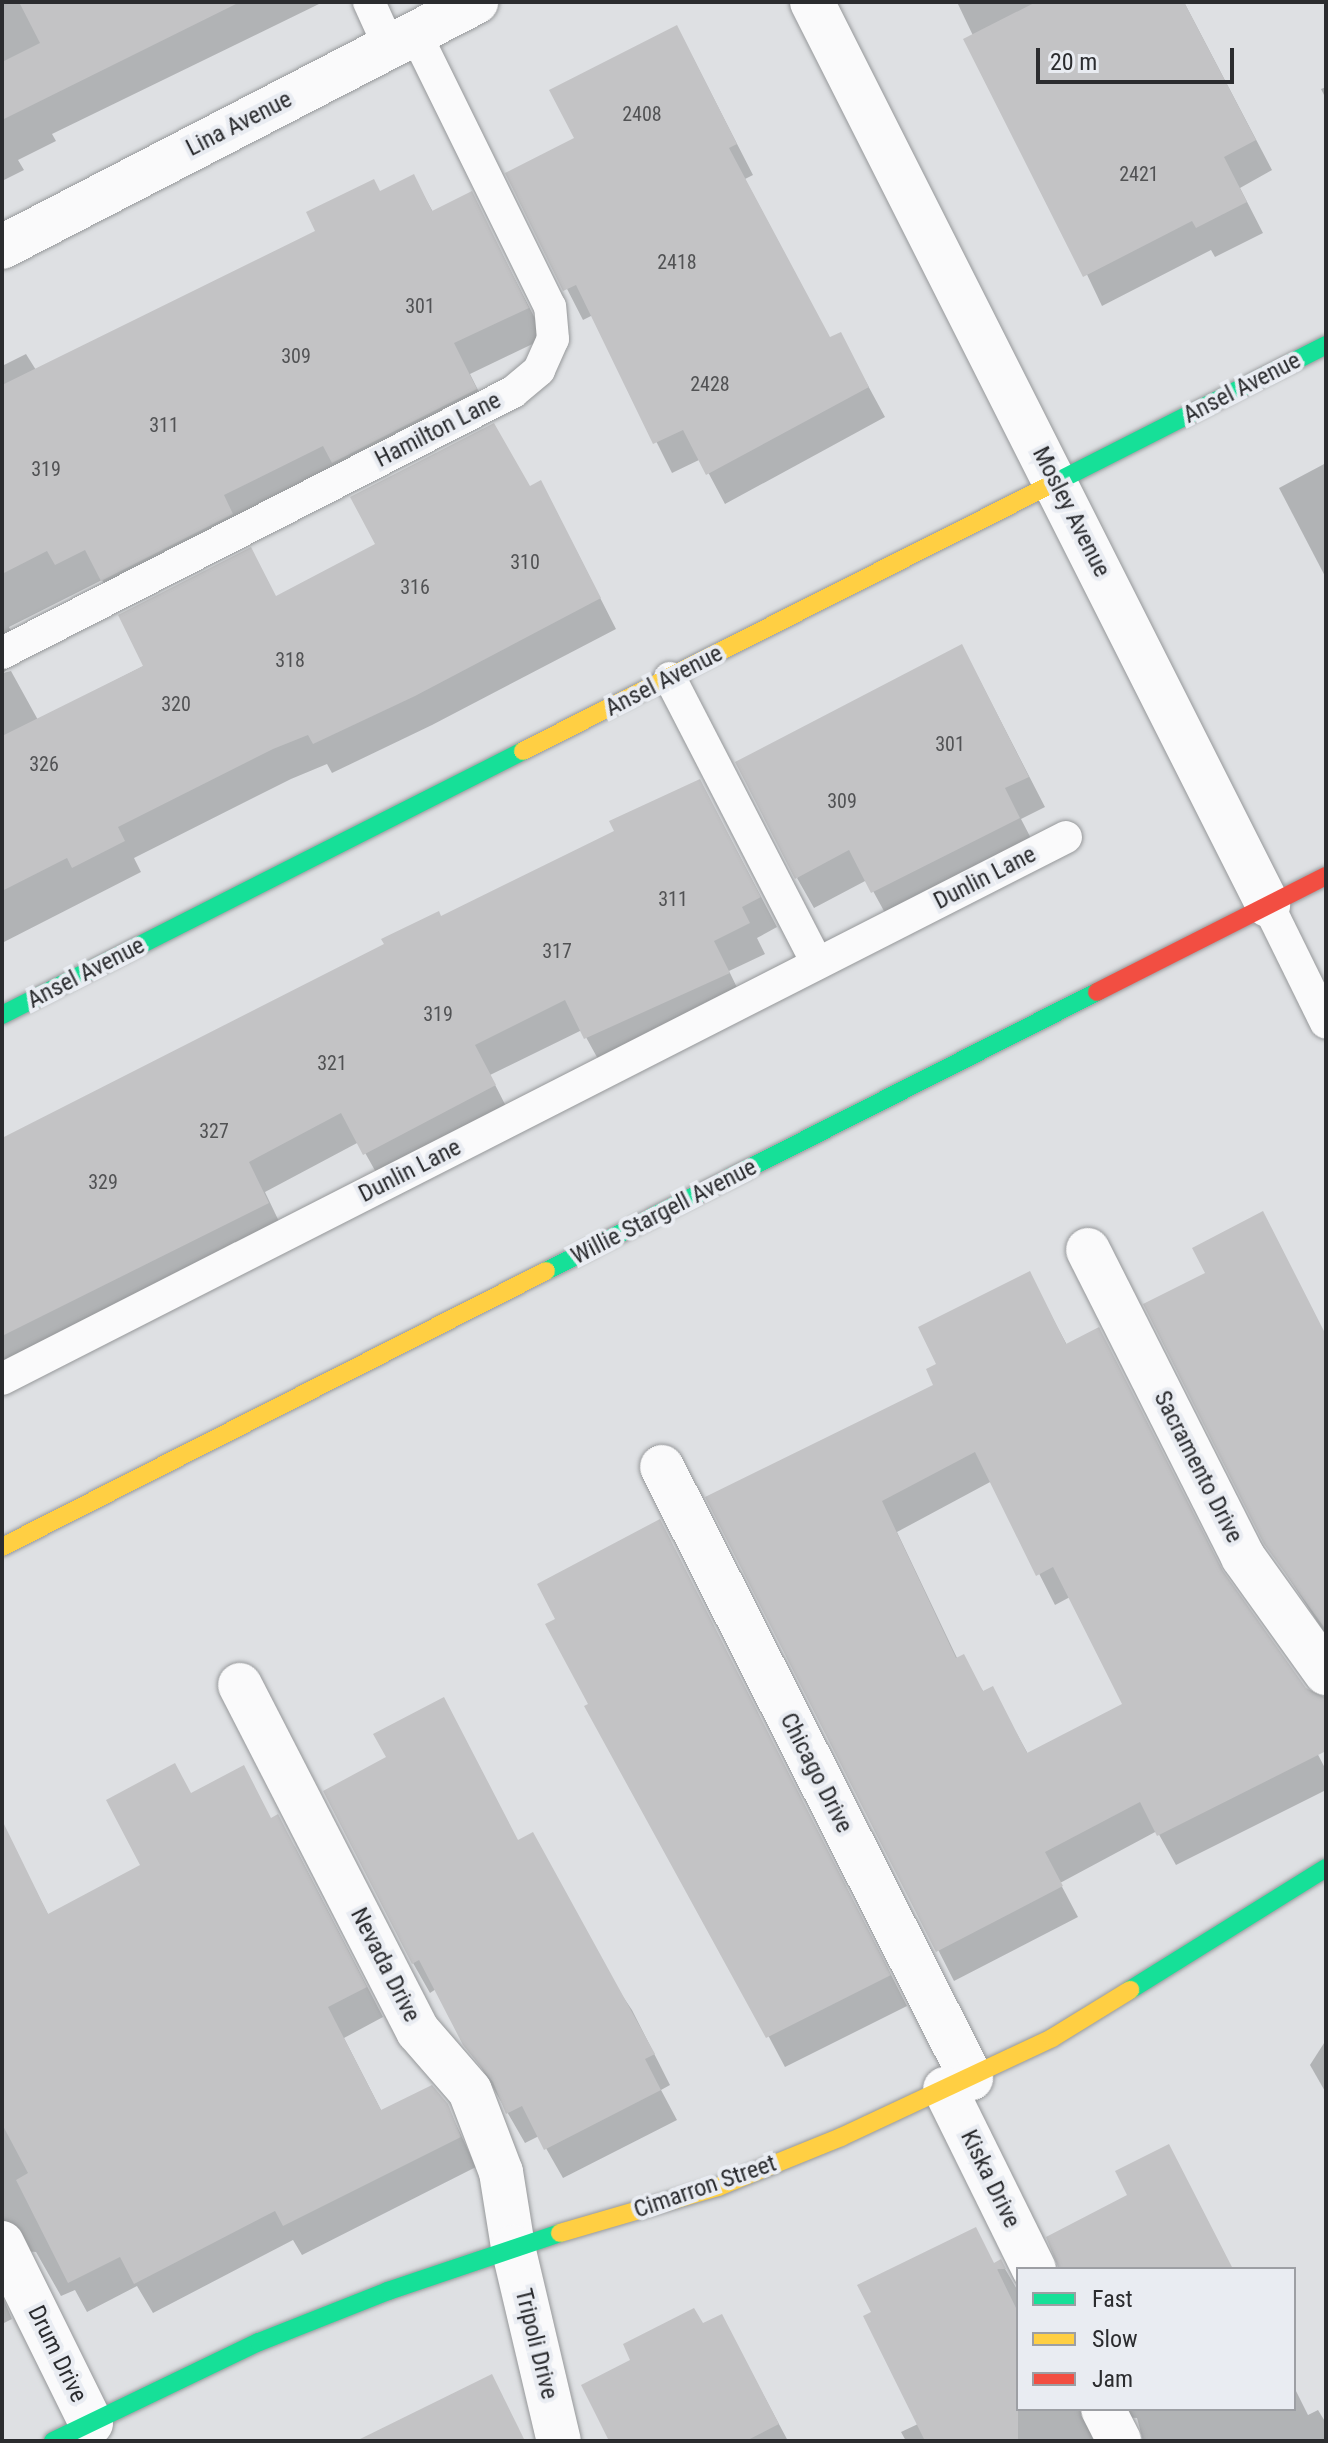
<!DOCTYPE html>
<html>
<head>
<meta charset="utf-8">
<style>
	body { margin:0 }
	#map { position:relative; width:1328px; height:2443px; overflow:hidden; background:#dee0e3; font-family:"Roboto Condensed",sans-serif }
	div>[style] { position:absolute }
	.shadow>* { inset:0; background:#0003 }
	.building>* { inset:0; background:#c3c3c5 }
	.roads { filter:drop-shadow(0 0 2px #96989a) drop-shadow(0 0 2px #96989a) }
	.lane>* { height:32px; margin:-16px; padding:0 16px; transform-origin:16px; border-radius:16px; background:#fafafb }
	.street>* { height:44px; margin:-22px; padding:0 22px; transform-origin:22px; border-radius:22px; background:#fafafb }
	.fast>* { height:18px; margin:-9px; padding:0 9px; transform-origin:9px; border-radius:9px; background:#16e098 }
	.slow>* { height:18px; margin:-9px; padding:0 9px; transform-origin:9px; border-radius:9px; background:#ffcf43 }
	.jam>* { height:18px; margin:-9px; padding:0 9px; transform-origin:9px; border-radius:9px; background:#f24e42 }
	span { translate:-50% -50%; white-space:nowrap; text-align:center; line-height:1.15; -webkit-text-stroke:8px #e9ecf2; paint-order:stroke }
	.number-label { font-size:20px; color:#515254 }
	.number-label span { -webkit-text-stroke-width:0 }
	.street-label { font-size:24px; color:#2b2c2f }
	.frame { position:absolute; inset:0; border:4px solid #2b2c2f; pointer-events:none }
	.legend { position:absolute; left:1016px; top:2267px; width:280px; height:144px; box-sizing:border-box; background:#e9ecf2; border:2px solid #9d9fa4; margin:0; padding:10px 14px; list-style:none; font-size:24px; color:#2b2c2f }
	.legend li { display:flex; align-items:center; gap:16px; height:40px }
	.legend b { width:40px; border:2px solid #9d9fa4 }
	.scale { position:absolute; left:1036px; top:48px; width:198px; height:36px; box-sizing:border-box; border:4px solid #2b2c2f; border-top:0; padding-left:10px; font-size:24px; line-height:28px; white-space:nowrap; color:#2b2c2f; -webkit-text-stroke:6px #e9ecf2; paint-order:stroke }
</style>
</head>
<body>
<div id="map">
	<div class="shadow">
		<div style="clip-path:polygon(2px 2px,318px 2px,319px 4px,52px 134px,56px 141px,18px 160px,24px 170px,2px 181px)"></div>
		<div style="clip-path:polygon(957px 2px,1184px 2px,1272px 170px,1240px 188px,1263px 233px,1215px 257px,1211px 250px,1102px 306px)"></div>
		<div style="clip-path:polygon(693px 58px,753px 175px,745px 179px,830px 339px,840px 334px,885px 417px,725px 504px,701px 459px,672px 473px,593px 315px,583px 320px,508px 174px,577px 139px)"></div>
		<div style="clip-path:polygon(1326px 87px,1326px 99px,1321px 89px)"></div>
		<div style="clip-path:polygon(413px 176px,433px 212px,471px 193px,545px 338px,470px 374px,493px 420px,120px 610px,102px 580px,9px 627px,15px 639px,2px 646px,2px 366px,26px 354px,36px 370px,318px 232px)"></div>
		<div style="clip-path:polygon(1326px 463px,1326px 578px,1279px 488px)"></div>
		<div style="clip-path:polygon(529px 489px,557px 513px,616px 629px,432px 725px,332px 773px,327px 764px,291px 779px,134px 858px,141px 872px,2px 943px,2px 649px,11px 666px,3px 673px,11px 671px,38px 720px,276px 598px)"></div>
		<div style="clip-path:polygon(978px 677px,1045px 807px,1021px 819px,1036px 848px,890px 922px,867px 880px,814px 908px,797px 878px)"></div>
		<div style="clip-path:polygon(700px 781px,777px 927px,757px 938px,765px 954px,729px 971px,745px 1004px,603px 1068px,582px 1030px,490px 1075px,511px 1116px,382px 1183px,359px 1142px,265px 1192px,285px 1234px,2px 1378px,2px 1141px,617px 831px)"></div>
		<div style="clip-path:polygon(evenodd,1029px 1274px,1067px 1345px,1227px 1580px,1326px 1770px,1326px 1790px,1176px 1865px,1157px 1831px,1060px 1883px,1078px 1917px,954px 1981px,708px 1497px,936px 1386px,938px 1365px,1029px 1274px,992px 1481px,1055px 1605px,1070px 1597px,1125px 1705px,1028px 1754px,992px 1689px,984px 1692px,958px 1660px,897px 1532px,992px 1481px)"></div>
		<div style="clip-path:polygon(1326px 1336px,1326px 1635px,1266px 1543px)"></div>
		<div style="clip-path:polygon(660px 1522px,907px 2006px,785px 2067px,591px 1704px,557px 1620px)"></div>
		<div style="clip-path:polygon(192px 1796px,272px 1820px,295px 1847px,383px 2017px,344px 2038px,382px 2112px,447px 2105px,476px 2167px,302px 2255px,293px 2240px,153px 2313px,137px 2286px,87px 2312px,75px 2290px,61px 2296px,36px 2252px,9px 2250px,2px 2260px,2px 1862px,17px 1855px,49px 1916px,143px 1866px)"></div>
		<div style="clip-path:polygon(519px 1842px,632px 2010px,670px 2085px,661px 2090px,677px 2120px,563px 2178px,539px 2136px,525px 2143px,436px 1989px,430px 1993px,413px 1963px)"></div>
		<div style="clip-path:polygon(1326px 2040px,1326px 2093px,1310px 2065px)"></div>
		<div style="clip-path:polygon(1001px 2262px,1018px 2291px,1018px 2409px,1294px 2409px,1294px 2387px,1308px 2415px,1318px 2410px,1326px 2423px,1326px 2441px,1143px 2441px,1137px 2418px,1110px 2416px,1097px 2441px,906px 2441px,901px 2432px,918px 2424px)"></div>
		<div style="clip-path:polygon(2px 2295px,12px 2319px,2px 2324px)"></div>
		<div style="clip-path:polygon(722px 2317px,788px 2441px,611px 2441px,702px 2326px)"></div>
	</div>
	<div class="building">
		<div style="clip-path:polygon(19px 2px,240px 2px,2px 120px,2px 62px,40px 43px)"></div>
		<div style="clip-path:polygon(1036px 2px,1184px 2px,1256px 140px,1224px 157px,1247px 202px,1196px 228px,1192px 221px,1083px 277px,963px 39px)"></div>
		<div style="clip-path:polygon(677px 25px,737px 144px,729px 148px,830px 337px,841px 332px,869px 387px,706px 475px,683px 430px,653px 444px,576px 285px,563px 291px,505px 173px,574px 138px,549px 90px)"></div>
		<div style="clip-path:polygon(414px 174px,432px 211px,472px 191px,529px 308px,454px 343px,477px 389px,332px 463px,323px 446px,224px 495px,233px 514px,101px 581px,85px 550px,55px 565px,47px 551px,2px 574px,2px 385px,315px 231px,306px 212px,374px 179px,380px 191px)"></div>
		<div style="clip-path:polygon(494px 423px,530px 486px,541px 480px,601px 598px,415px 696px,313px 744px,308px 735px,273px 749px,118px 827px,125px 841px,72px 868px,67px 858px,2px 891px,2px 736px,143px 666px,118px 615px,251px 547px,276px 596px,375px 544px,350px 497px)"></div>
		<div style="clip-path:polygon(962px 644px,1029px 777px,1005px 788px,1020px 818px,871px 893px,849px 850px,795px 879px,735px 762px)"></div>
		<div style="clip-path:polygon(700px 779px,761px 897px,742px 907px,750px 923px,714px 941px,730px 973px,584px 1039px,565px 1000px,475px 1045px,496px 1085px,363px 1155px,341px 1113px,249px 1162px,269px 1203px,2px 1336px,2px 1138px,384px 944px,381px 939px,439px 911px,441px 916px,614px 831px,609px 821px)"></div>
		<div style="clip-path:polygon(1263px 1211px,1326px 1335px,1326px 1630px,1264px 1544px,1143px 1304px,1205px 1273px,1192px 1248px)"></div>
		<div style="clip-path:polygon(evenodd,1030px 1271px,1066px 1344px,1099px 1327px,1223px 1571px,1306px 1688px,1326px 1698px,1326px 1751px,1157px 1836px,1140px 1802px,1045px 1852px,1063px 1886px,936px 1952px,705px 1497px,933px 1385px,926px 1369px,936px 1364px,918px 1327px,1030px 1271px,975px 1452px,1036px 1576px,1053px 1567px,1122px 1704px,1027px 1753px,993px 1686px,983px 1691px,964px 1654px,956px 1658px,882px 1501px,975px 1452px)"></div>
		<div style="clip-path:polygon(660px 1519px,891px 1975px,766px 2038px,584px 1706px,588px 1704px,545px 1624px,555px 1619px,537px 1584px)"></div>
		<div style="clip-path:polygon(444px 1697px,518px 1840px,533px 1832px,655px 2054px,645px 2059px,661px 2090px,544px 2150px,522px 2106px,506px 2114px,493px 2082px,463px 2045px,419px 1960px,412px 1964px,323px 1791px,386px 1757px,373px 1734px)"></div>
		<div style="clip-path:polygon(175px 1763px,191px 1793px,244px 1765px,271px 1818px,278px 1814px,367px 1987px,328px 2007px,381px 2110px,432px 2085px,448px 2104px,461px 2137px,283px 2226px,275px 2211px,134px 2284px,120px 2257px,68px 2283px,16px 2180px,28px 2173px,2px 2124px,2px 1820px,48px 1914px,140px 1865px,106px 1800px)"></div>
		<div style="clip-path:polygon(1169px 2144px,1233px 2269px,1059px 2269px,1046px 2237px,1127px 2195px,1115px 2171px)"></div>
		<div style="clip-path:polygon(976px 2227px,994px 2263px,1001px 2259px,1006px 2269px,997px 2269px,1018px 2312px,1018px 2441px,925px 2441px,863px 2316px,871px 2312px,857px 2285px)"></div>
		<div style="clip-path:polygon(694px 2308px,703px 2323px,722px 2314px,779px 2424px,746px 2441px,609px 2441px,581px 2385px,630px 2360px,623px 2344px)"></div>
		<div style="clip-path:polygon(492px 2374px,525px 2441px,356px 2441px)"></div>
	</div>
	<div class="roads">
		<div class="lane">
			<div style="left:369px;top:2px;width:48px;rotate:65.6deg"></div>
			<div style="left:2px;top:653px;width:574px;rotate:-27.06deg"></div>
			<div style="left:513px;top:392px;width:34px;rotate:-40deg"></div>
			<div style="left:539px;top:370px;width:34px;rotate:-66deg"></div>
			<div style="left:553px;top:339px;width:32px;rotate:-95deg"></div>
			<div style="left:550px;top:307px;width:305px;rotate:-116.2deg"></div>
			<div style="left:670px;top:678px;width:321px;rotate:62.7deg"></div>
			<div style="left:1268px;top:905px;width:131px;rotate:63.8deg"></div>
			<div style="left:2px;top:1379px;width:1194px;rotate:-26.99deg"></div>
		</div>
		<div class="street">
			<div style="left:812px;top:2px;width:1012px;rotate:63.21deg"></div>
			<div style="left:2px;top:247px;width:534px;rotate:-27.33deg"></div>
			<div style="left:1088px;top:1250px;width:344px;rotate:63.2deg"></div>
			<div style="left:1243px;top:1557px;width:143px;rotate:54.4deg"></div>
			<div style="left:662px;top:1467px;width:685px;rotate:63.17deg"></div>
			<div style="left:240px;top:1685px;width:389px;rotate:62.8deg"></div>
			<div style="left:418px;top:2031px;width:79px;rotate:49.1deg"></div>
			<div style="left:470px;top:2091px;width:87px;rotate:69.1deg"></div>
			<div style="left:501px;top:2172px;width:76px;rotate:80.9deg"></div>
			<div style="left:513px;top:2247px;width:199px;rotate:76.7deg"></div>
			<div style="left:945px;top:2089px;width:201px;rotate:63.7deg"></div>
			<div style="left:2px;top:2243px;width:201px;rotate:63.7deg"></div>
			<div style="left:1103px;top:2409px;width:36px;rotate:63deg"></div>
		</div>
		<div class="fast">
			<div style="left:1056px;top:482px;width:303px;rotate:-26.9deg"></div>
			<div style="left:2px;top:1015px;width:584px;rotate:-26.87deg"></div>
			<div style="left:546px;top:1271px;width:618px;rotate:-26.86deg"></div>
			<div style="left:1130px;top:1990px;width:231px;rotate:-31.9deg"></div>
			<div style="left:53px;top:2441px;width:229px;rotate:-25.7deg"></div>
			<div style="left:259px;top:2342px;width:139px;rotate:-21.6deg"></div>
			<div style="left:388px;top:2291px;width:182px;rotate:-18.6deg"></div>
		</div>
		<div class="slow">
			<div style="left:523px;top:751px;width:597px;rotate:-26.78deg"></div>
			<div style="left:2px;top:1547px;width:610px;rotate:-26.9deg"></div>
			<div style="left:560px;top:2233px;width:165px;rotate:-16.2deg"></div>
			<div style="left:718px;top:2187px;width:133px;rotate:-22.1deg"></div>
			<div style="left:841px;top:2137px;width:233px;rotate:-25.1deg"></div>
			<div style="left:1052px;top:2038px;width:92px;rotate:-31.6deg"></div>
		</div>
		<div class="jam">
			<div style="left:1097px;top:992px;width:257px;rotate:-26.9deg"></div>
		</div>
	</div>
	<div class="number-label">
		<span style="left:642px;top:114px">2408</span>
		<span style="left:1139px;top:174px">2421</span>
		<span style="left:677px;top:262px">2418</span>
		<span style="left:420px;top:306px">301</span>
		<span style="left:296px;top:356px">309</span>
		<span style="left:710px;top:384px">2428</span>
		<span style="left:164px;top:425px">311</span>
		<span style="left:46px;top:469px">319</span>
		<span style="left:525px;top:562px">310</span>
		<span style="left:415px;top:587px">316</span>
		<span style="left:290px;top:660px">318</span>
		<span style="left:176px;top:704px">320</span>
		<span style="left:950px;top:744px">301</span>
		<span style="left:44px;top:764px">326</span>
		<span style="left:842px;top:801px">309</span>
		<span style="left:673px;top:899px">311</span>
		<span style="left:557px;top:951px">317</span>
		<span style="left:438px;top:1014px">319</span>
		<span style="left:332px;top:1063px">321</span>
		<span style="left:214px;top:1131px">327</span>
		<span style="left:103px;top:1182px">329</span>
	</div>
	<div class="street-label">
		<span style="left:239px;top:124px;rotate:-27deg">Lina Avenue</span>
		<span style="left:1242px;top:388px;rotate:-27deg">Ansel Avenue</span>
		<span style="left:438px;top:430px;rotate:-27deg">Hamilton Lane</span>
		<span style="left:1071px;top:512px;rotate:63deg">Mosley Avenue</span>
		<span style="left:664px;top:681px;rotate:-27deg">Ansel Avenue</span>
		<span style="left:985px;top:878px;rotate:-27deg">Dunlin Lane</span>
		<span style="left:86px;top:973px;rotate:-27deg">Ansel Avenue</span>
		<span style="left:410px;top:1171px;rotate:-27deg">Dunlin Lane</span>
		<span style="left:664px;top:1212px;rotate:-27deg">Willie Stargell Avenue</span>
		<span style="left:1198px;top:1467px;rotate:63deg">Sacramento Drive</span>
		<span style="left:816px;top:1773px;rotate:63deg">Chicago Drive</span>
		<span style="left:385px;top:1965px;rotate:63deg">Nevada Drive</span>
		<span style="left:990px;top:2179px;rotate:64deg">Kiska Drive</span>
		<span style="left:705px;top:2187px;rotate:-19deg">Cimarron Street</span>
		<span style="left:536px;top:2344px;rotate:76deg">Tripoli Drive</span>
		<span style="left:57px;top:2354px;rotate:64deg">Drum Drive</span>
	</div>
	<div class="frame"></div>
	<ul class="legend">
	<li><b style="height:10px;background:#16e098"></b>Fast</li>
	<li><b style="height:10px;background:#ffcf43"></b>Slow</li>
	<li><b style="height:10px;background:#f24e42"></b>Jam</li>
	</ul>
	<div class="scale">20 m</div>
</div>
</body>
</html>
